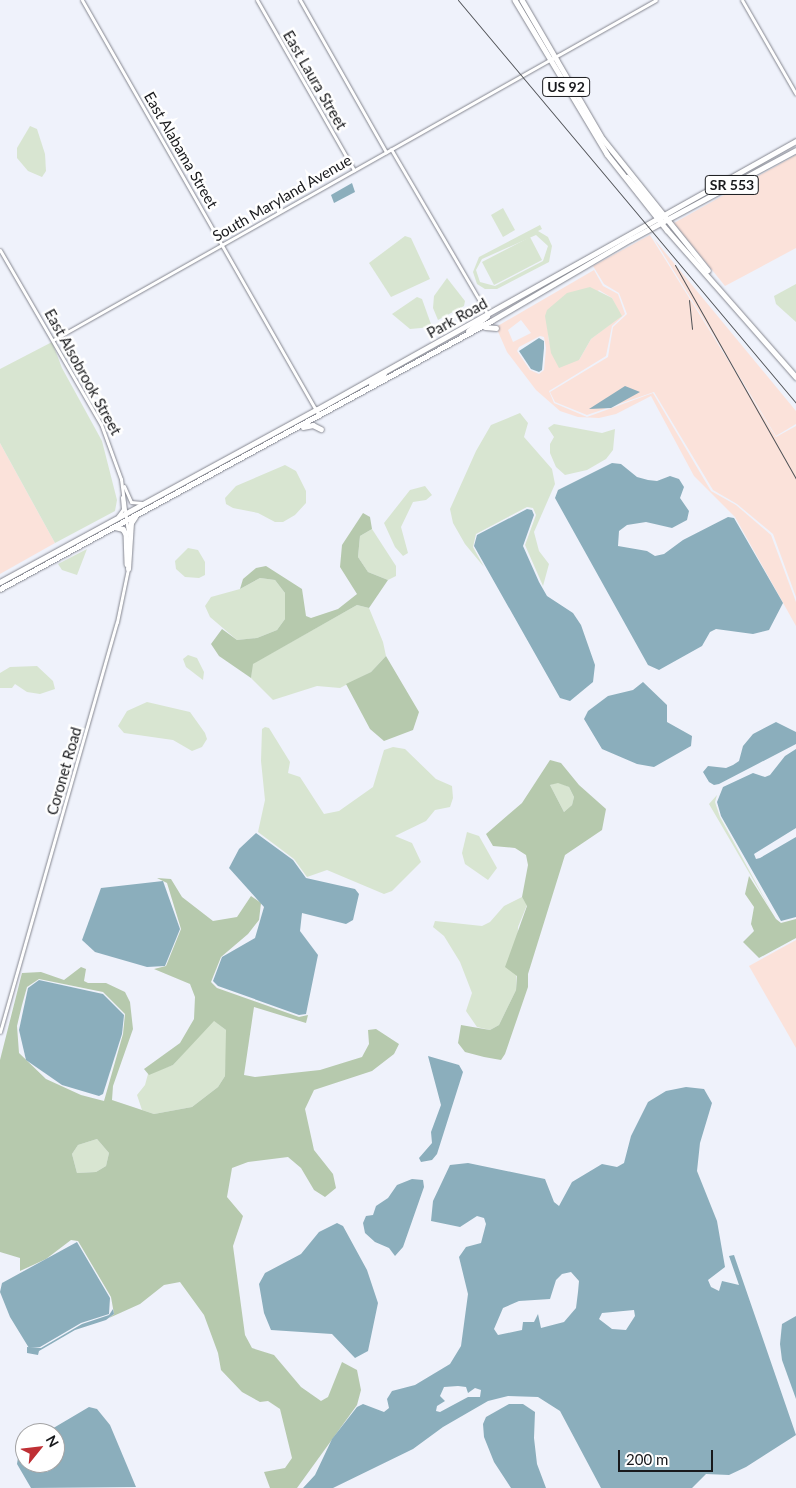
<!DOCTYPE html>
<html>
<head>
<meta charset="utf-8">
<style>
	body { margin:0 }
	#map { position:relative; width:796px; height:1488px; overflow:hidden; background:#eff2fb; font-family:Lato,sans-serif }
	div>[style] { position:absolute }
	.industrial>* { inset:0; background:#fbe2da }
	.green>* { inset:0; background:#d8e5d1 }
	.forest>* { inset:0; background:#b6c9ad }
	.water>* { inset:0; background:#8baebc }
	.roads { filter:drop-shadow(0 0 1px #858790) drop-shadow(0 0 1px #858790) }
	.minor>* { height:3px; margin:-1.5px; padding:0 1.5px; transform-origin:1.5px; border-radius:1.5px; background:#fff }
	.major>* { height:4.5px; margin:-2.25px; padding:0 2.25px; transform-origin:2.25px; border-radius:2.25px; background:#fff }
	.rail>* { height:1px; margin:-0.5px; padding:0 0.5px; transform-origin:0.5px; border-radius:0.5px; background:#505256 }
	span { translate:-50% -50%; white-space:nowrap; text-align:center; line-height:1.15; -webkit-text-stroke:5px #fff; paint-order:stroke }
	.shield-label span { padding:1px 4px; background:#fff; border:1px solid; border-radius:4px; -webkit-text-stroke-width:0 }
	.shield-label { font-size:14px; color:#18191c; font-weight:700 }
	.street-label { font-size:15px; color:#18191c }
	.north { position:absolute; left:15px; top:1423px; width:50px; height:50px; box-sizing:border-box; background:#fff; border:1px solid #a3a3a4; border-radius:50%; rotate:61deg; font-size:14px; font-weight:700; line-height:20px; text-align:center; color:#18191c }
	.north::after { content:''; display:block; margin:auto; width:18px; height:22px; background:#bf2f34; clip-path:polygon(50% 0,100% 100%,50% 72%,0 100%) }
	.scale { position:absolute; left:618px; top:1450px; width:95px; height:22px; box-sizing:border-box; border:2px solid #18191c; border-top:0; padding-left:6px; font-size:15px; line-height:18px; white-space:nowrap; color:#18191c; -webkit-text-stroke:4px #fff; paint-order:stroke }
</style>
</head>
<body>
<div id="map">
	<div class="industrial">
		<div style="clip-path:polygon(796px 155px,796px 248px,725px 286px,674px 223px)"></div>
		<div style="clip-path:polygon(650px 235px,776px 437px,796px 426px,796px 597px,773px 534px,737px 504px,713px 490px,654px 392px,587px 415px,555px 402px,550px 392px,608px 357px,613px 327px,627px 314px,619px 293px,604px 284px,593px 266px)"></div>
		<div style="clip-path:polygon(654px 239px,796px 411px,796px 424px,776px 436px)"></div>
		<div style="clip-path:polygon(evenodd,594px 270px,603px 286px,618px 294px,625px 314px,612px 326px,606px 356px,549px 391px,554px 403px,587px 417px,653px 393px,711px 491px,736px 505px,771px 535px,796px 602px,796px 626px,735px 517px,694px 476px,651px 396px,616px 414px,599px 418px,578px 417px,560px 411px,536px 390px,507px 352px,496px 327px,594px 270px,599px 290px,612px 298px,621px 316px,591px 339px,579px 360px,549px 342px,548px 334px,599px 290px,594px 270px,521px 320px,531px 333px,513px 342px,508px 330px,521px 320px,594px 270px,540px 336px,544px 337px,546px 348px,544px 370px,539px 374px,530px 370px,517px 351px,519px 347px,540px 336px)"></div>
		<div style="clip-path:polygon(0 443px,55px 543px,0 574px)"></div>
		<div style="clip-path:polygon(796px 940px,796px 1048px,749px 966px)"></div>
	</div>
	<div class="green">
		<div style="clip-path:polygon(30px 126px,37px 129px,45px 154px,46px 171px,42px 177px,28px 171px,17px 158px,17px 148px)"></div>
		<div style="clip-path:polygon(503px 208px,515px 230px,503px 237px,491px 215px)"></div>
		<div style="clip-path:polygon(evenodd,540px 225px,542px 229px,538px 231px,548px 237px,552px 246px,549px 262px,497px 289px,485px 289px,477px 284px,473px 272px,479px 257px,540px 225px,536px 235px,548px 246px,543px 261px,495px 286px,480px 282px,476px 270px,482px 259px,536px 235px)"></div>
		<div style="clip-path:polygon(405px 236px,411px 238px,430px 279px,391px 297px,369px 263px)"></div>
		<div style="clip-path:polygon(530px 237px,542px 260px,494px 285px,482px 262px)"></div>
		<div style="clip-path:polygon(447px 278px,465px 301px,464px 306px,438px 320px,433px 308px,434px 296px)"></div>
		<div style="clip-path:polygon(796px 284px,796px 322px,776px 304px,774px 296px)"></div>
		<div style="clip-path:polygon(590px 287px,612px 298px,622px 316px,591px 339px,579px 360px,559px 368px,551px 353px,545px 316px,547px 310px,567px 293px)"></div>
		<div style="clip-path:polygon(417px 297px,422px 299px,432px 327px,410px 329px,392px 314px)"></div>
		<div style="clip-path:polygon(52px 342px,62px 368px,102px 441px,117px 500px,115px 511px,55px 543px,0 443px,0 369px)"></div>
		<div style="clip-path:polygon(520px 413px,528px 423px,524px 437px,552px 469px,555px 484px,534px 532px,539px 551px,549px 564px,543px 586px,525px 545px,536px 515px,533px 508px,527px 507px,476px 534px,473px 547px,484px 567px,465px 544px,453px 523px,450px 509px,476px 451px,491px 425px)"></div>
		<div style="clip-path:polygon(554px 424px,602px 433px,615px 429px,613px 450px,606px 459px,587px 470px,565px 475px,556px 467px,550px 453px,550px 444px,554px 437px,548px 428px)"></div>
		<div style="clip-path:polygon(285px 465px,296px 471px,306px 491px,306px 503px,295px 515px,283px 522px,275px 522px,258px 513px,233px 508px,226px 504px,225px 498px,236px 486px)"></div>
		<div style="clip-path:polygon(425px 486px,432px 495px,426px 500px,413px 502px,401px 527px,408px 553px,403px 556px,395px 547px,384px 523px,410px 490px)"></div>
		<div style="clip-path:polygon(372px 529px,396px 566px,396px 576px,388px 580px,368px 572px,358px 557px,360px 536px)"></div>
		<div style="clip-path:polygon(188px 548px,198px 550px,205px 562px,205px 575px,199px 578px,185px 577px,176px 569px,175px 561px)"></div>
		<div style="clip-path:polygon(87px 549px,77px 575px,62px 570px,58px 564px)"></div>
		<div style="clip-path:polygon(260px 578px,275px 580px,285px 593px,285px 619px,277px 630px,257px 638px,237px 640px,210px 617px,205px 606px,211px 597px,240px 589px)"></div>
		<div style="clip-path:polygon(357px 605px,369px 608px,383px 642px,386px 656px,371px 672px,340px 688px,317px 686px,273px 700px,251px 678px,252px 664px)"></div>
		<div style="clip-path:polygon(188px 655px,197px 658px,204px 672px,203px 680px,186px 667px,183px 659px)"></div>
		<div style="clip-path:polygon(37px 666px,53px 681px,55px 689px,40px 694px,27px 692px,15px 684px,12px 688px,0 688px,0 673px,10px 667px)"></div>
		<div style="clip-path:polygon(147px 702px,190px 712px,205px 733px,207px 739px,202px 747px,192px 751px,173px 740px,124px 733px,118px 726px,127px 711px)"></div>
		<div style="clip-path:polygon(265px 727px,269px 728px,290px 762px,288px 773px,300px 777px,324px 814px,339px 811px,373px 787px,384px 750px,393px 747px,405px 749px,436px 779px,452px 786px,453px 798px,450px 807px,435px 810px,426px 821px,395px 836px,412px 843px,421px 862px,392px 891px,384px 894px,327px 870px,307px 877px,294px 859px,258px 832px,265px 800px,261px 761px,262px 729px)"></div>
		<div style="clip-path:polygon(558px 782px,569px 787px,574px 797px,572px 805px,564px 812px,550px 785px)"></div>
		<div style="clip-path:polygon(717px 795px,715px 802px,720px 817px,772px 912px,709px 804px)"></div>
		<div style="clip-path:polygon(467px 832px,479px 836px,497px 868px,488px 880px,465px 864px,462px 853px)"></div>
		<div style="clip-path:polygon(522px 897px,527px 905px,518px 927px,516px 990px,499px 1025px,490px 1030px,477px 1027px,466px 1011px,472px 993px,460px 962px,444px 936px,433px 927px,435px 921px,482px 926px,490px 922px,504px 906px)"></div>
		<div style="clip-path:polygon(213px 1020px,226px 1030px,227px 1045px,225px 1076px,218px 1087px,192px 1107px,154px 1114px,142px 1110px,137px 1095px,145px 1085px,148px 1074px,173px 1065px)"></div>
		<div style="clip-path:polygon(97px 1139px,109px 1153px,106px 1166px,96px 1172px,77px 1173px,72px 1154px,78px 1145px)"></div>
	</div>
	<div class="forest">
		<div style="clip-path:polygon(363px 513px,370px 517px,372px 529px,360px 536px,358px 557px,368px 572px,388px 580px,369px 608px,357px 605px,253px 664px,251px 678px,219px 656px,211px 644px,222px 629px,237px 640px,257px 638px,277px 630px,285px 619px,285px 593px,275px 580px,260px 578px,240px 589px,243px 579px,256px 568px,266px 566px,302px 589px,306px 616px,311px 618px,338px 609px,357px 594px,340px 567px,342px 545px)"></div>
		<div style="clip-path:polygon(386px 656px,419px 712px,413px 730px,384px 741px,370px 729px,346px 684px,371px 672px)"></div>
		<div style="clip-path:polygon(evenodd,550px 760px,561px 763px,579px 785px,606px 809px,602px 830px,565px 855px,528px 974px,528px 987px,505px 1054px,501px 1060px,484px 1057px,465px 1052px,458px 1043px,461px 1025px,490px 1030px,499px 1025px,516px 990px,517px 976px,505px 967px,527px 906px,522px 897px,528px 865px,526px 855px,515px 848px,493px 846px,486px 834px,522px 803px,550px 760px,558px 783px,569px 787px,574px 797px,572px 805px,564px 812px,550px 785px,558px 783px)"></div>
		<div style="clip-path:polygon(749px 876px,776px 919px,781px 923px,796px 919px,796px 938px,759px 958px,743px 942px,754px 931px,751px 924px,754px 907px,745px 894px)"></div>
		<div style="clip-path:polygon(evenodd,157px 878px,171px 879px,182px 897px,213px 921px,237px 917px,251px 896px,261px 903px,259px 920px,248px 934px,221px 957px,211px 982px,217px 988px,299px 1017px,308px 1015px,306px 1023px,254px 1007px,244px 1075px,255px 1077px,320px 1070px,362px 1057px,369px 1044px,368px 1030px,376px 1029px,399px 1044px,394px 1054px,372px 1071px,314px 1090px,305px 1109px,314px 1150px,333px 1174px,336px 1188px,325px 1197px,314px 1190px,301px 1168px,288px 1157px,248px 1162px,232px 1168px,227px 1197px,243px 1216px,233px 1246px,245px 1335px,252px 1348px,274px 1355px,301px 1387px,321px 1401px,328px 1397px,342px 1362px,357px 1370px,361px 1390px,357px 1405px,297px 1488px,270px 1488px,264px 1472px,285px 1468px,292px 1458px,280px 1409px,268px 1401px,260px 1402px,242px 1392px,221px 1370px,218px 1353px,204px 1315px,180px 1282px,164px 1285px,140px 1304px,109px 1318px,114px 1314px,111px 1297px,78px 1241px,71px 1240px,46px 1259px,20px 1271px,20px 1258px,0 1252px,0 1060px,22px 973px,41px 972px,64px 980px,81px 967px,86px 969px,84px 981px,88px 983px,106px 983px,125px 992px,130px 1002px,133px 1029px,113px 1086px,112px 1100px,154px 1114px,192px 1107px,218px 1087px,225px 1076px,226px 1030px,214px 1021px,173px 1065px,149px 1075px,144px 1069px,180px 1043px,194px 1019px,195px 997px,190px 984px,154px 969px,166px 966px,181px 929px,167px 883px,157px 878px,39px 979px,103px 992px,125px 1014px,123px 1034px,104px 1101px,81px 1095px,46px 1079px,19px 1053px,17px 1026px,22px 1005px,27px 987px,39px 979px,157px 878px,97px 1139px,109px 1153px,106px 1166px,96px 1172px,77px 1173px,72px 1154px,78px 1145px,97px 1139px)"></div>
	</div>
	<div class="water">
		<div style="clip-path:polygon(352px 183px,355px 192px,334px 203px,331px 195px)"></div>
		<div style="clip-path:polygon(539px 338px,544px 341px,544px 348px,542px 370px,539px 372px,531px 369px,519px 351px)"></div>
		<div style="clip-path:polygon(625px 386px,640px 392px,611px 408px,589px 409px)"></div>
		<div style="clip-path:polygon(612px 463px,621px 464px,637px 477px,648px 480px,657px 481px,670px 476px,679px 479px,684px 487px,680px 498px,689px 511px,687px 520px,672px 528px,646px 522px,627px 525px,619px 531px,618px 546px,647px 551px,655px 556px,664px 554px,683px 540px,728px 517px,734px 518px,783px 603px,769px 630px,753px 634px,716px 629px,710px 632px,702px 646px,659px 670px,648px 665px,555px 498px,558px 490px)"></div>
		<div style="clip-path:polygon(527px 509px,532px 510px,534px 515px,523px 546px,539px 582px,547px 596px,573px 613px,581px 625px,595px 665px,593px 682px,570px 701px,560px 698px,474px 546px,477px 535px)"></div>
		<div style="clip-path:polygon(643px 682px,667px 705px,667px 722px,692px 736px,691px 746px,654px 767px,637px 764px,602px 749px,584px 719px,588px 711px,608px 696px,633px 690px)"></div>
		<div style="clip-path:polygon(776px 722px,796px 732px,796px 744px,719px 784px,714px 785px,709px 782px,703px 772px,708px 766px,726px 768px,733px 765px,739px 761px,743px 746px,753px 734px)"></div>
		<div style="clip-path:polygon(796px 749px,796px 828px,754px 854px,756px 859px,760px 858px,796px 837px,796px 917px,781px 921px,721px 816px,717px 802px,723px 787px,753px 773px,765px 777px,770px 775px,785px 756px)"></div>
		<div style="clip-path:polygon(256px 833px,293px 860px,306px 878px,355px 889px,359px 894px,353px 920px,346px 924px,302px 913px,300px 931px,318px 955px,306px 1014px,299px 1015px,218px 986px,213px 981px,222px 957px,255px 938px,264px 907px,229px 868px,239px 849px)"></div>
		<div style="clip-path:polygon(163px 881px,180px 929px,165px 966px,147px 967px,95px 952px,82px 940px,101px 888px)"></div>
		<div style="clip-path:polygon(39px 980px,103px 994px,124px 1015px,122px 1034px,103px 1094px,99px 1096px,62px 1085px,26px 1060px,19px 1030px,28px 988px)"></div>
		<div style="clip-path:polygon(428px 1056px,459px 1065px,463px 1072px,437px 1154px,432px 1160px,421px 1162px,419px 1158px,432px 1143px,431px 1132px,441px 1105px)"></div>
		<div style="clip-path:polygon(evenodd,686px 1087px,704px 1089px,712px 1103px,700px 1143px,697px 1171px,717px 1221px,725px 1267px,708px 1280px,711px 1287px,719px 1291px,722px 1281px,739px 1285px,729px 1256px,734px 1255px,796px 1435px,746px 1467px,729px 1475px,706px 1474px,692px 1488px,601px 1488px,560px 1411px,538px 1397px,508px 1396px,488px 1401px,443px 1427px,413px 1449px,333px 1488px,303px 1488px,315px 1475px,332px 1439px,357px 1407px,363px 1404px,384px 1412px,389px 1408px,387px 1399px,392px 1391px,415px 1385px,450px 1364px,461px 1346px,468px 1294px,459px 1257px,466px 1247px,481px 1243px,486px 1224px,484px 1218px,477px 1216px,460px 1227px,431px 1221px,433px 1201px,450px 1165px,468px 1163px,545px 1179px,554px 1202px,559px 1206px,572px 1182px,602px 1164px,617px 1167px,624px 1163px,631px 1136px,648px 1102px,666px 1091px,686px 1087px,571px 1272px,579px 1281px,578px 1292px,576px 1308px,564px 1322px,541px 1328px,538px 1314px,534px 1322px,523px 1322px,522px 1330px,498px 1335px,494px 1329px,503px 1308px,519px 1301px,550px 1299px,556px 1280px,562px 1274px,571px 1272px,686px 1087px,634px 1310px,635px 1316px,626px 1330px,612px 1329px,599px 1319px,602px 1313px,634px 1310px,686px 1087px,458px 1386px,466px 1387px,468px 1393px,475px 1388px,481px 1390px,480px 1397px,468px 1397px,440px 1412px,436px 1411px,437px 1406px,445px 1401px,440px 1396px,444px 1387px,458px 1386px)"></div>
		<div style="clip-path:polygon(412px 1179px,423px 1180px,424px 1187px,403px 1247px,395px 1256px,389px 1248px,375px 1242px,365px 1233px,363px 1223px,366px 1216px,373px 1215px,376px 1206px,388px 1198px,397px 1185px)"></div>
		<div style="clip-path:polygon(337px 1223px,343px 1226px,367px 1270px,378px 1303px,368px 1351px,355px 1358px,332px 1334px,271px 1330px,264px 1313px,259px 1284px,265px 1273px,301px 1254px,319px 1232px)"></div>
		<div style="clip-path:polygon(77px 1242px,110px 1298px,109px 1314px,81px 1323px,40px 1347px,29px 1348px,10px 1317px,0 1292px,2px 1283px)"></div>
		<div style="clip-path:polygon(113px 1309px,114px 1314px,106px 1320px,75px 1330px,39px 1351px,38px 1355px,27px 1353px,27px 1347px,41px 1348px,82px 1324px,109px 1315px)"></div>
		<div style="clip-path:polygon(796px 1316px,796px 1399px,782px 1360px,780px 1344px,782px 1324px)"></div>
		<div style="clip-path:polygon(509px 1404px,523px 1404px,535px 1412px,534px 1438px,537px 1464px,546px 1488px,511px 1488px,494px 1462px,484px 1437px,483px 1424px,486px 1417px)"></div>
		<div style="clip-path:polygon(89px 1407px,97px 1409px,110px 1425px,136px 1487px,31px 1488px,17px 1464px,19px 1451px,25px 1446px,25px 1463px,55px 1463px,55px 1433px,45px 1433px)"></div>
	</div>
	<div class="roads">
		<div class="minor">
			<div style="left:82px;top:0;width:479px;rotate:60.3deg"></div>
			<div style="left:257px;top:0;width:196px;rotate:60.3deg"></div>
			<div style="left:300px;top:0;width:175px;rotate:60.5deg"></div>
			<div style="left:742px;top:0;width:108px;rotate:60.1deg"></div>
			<div style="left:391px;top:149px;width:192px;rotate:59.7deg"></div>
			<div style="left:0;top:250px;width:201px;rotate:59.9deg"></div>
			<div style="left:101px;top:424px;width:59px;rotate:70deg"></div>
			<div style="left:121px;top:479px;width:54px;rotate:82.6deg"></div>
			<div style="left:53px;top:340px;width:692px;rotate:-29.42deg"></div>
			<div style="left:124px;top:486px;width:17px;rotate:66deg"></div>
			<div style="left:131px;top:502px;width:11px;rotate:5deg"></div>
			<div style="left:118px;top:516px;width:9px;rotate:-54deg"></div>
			<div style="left:123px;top:509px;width:12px;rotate:-95deg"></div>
			<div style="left:0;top:1032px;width:426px;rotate:-74.1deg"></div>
			<div style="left:117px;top:622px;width:54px;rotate:-78.3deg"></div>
		</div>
		<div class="major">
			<div style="left:515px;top:0;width:179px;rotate:59.1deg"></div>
			<div style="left:607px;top:154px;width:97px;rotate:51.7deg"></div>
			<div style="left:667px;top:230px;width:196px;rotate:48.7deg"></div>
			<div style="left:522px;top:0;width:161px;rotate:59.8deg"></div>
			<div style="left:603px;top:139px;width:168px;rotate:51.3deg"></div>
			<div style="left:627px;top:177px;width:53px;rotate:48.8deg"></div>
			<div style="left:485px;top:327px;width:11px;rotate:5deg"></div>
			<div style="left:468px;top:331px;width:24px;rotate:-38deg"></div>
			<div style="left:371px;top:384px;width:16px;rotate:-38deg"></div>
			<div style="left:303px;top:427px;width:10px;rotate:-11deg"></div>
			<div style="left:313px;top:425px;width:9px;rotate:27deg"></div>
			<div style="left:115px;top:527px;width:8px;rotate:14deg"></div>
			<div style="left:123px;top:529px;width:6px;rotate:59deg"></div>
			<div style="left:126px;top:534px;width:30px;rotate:88deg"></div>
			<div style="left:128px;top:569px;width:46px;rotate:-86.3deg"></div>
			<div style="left:131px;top:523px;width:7px;rotate:-56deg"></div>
			<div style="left:0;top:582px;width:360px;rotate:-28.6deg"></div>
			<div style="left:316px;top:410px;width:550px;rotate:-29.27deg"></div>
			<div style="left:0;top:589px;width:559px;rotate:-28.63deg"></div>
			<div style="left:491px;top:321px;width:162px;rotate:-30.4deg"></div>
			<div style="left:631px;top:239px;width:187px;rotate:-28.3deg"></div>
		</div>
	</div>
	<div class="rail">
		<div style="left:458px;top:0;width:526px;rotate:50.01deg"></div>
		<div style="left:675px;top:265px;width:246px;rotate:60.5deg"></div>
		<div style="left:689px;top:300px;width:29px;rotate:84deg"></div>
	</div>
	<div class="shield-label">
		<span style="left:566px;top:87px">US 92</span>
		<span style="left:732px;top:185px">SR 553</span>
	</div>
	<div class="street-label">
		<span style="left:315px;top:80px;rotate:60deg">East Laura Street</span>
		<span style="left:181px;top:150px;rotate:60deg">East Alabama Street</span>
		<span style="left:282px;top:198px;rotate:-30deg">South Maryland Avenue</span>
		<span style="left:457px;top:318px;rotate:-29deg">Park Road</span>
		<span style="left:83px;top:372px;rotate:61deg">East Alsobrook Street</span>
		<span style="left:64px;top:771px;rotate:-74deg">Coronet Road</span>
	</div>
	<div class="north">N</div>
	<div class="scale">200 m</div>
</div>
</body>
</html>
